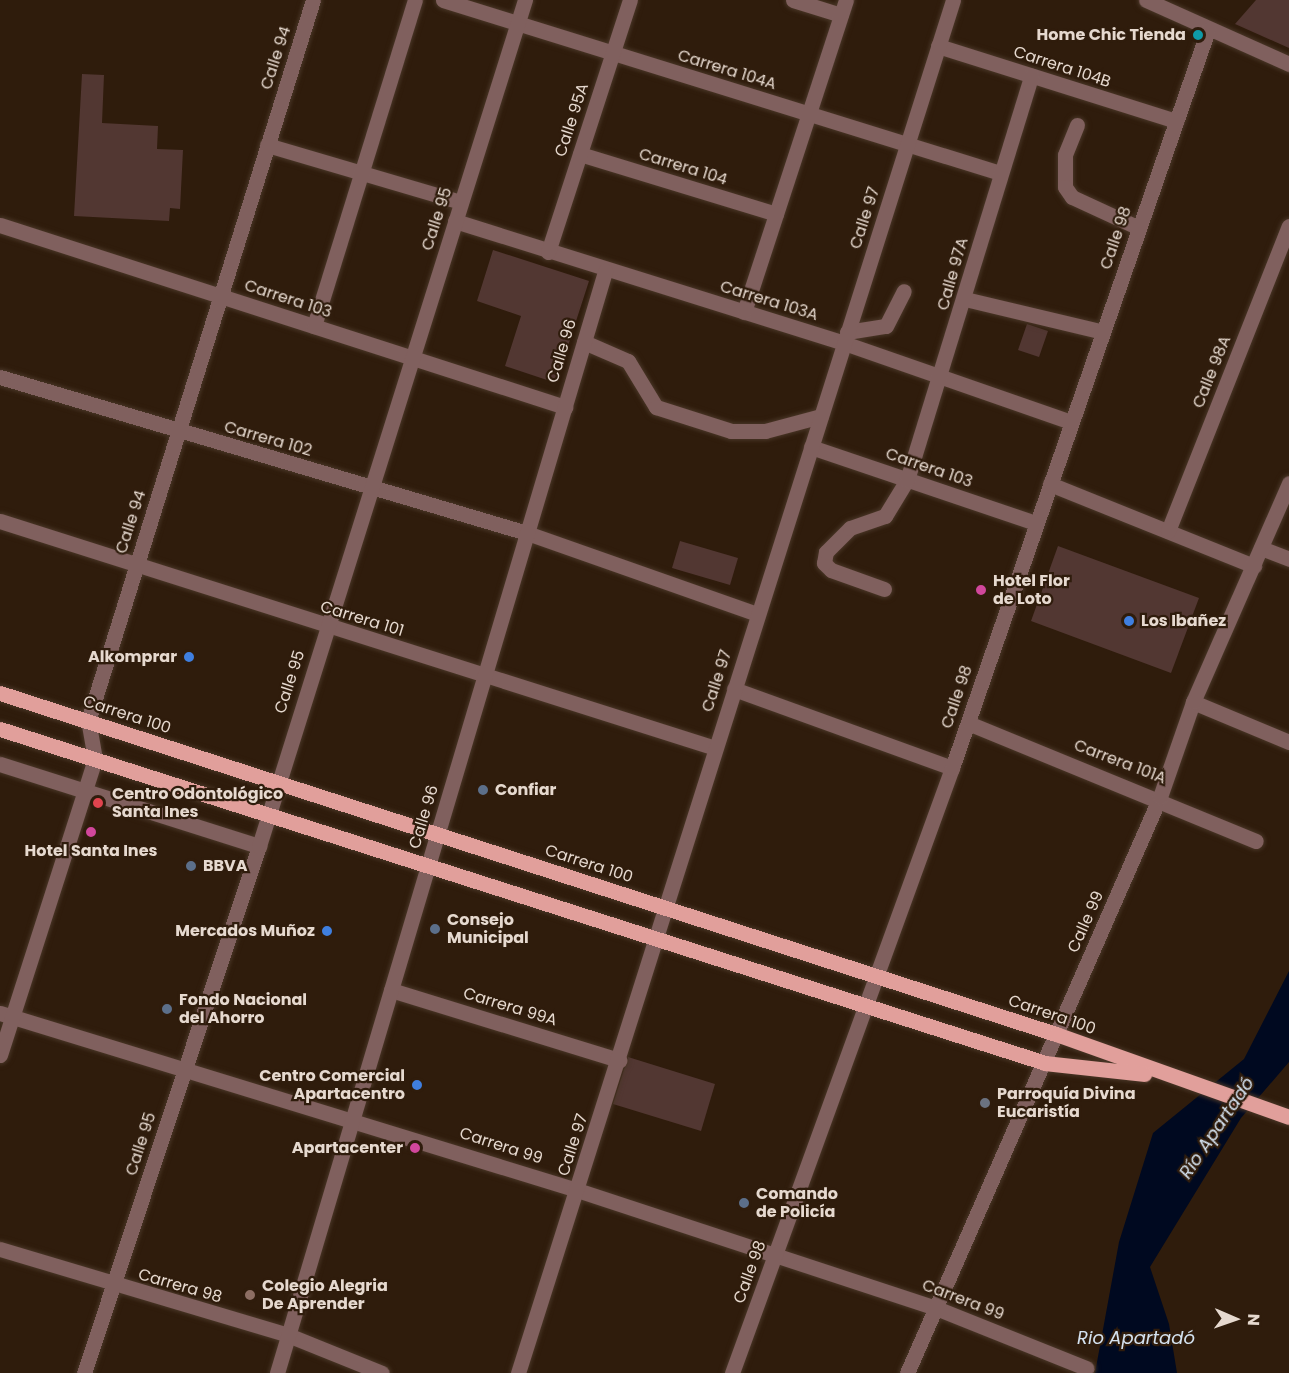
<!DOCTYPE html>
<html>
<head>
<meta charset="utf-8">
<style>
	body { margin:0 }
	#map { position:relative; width:1289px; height:1373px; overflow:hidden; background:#2f1c0c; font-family:Poppins,sans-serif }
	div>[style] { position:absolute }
	.water>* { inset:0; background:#000920 }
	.building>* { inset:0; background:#523732 }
	.roads { filter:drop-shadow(0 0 2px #493627) drop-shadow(0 0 2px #493627) }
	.minor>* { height:15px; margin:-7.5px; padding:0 7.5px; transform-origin:7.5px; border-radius:7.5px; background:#80605e }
	.major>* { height:15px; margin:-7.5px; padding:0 7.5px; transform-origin:7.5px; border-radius:7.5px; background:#e19f9b }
	.dots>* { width:16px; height:16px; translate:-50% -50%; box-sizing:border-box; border:3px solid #2f1c0c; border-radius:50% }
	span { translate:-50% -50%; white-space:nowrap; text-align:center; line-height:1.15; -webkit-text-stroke:4.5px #2f1c0c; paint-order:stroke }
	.poi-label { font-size:16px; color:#e6d9cf; font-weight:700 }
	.right { translate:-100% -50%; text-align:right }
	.left { translate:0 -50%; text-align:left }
	.street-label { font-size:16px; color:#e6d9cf }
	.water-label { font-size:18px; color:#d4e2f0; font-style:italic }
	.north { position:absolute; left:1205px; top:1289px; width:60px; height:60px; -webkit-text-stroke:4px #2f1c0c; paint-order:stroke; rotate:92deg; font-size:16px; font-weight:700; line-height:24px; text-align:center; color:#e6d9cf }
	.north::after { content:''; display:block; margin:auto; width:21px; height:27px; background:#e6d9cf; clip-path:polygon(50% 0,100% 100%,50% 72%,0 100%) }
</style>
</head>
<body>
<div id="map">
	<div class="water">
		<div style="clip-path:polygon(1289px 971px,1289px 1062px,1241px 1118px,1150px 1267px,1169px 1324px,1177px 1373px,1095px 1373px,1119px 1242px,1153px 1133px,1244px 1059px)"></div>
	</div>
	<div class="building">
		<div style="clip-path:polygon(1256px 0,1289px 0,1289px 48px,1235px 24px)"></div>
		<div style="clip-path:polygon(82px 74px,104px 75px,102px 123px,158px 126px,157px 149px,183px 150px,180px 209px,170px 208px,169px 221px,74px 216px)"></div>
		<div style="clip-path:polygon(493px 250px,589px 281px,556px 383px,505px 366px,521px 316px,477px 301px)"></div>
		<div style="clip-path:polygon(1027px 324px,1048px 331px,1039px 357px,1018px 350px)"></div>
		<div style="clip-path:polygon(680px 541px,738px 558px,730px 585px,672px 568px)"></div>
		<div style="clip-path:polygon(1058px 546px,1199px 598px,1171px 673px,1031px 621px)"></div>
		<div style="clip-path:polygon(628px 1057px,715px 1084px,701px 1131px,613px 1104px)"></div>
	</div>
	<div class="roads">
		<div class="minor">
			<div style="left:443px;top:0;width:583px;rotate:17.25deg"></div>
			<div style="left:793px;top:0;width:50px;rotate:17.4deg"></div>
			<div style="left:1146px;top:0;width:157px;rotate:24.1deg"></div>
			<div style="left:938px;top:46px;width:250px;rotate:17.5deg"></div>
			<div style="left:1077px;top:125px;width:32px;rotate:112deg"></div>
			<div style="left:1065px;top:155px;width:32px;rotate:90deg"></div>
			<div style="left:1065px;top:187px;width:12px;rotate:55deg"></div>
			<div style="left:1072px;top:197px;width:74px;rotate:24.8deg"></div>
			<div style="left:267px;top:145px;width:202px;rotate:16.4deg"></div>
			<div style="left:580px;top:154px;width:205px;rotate:17deg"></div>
			<div style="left:455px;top:221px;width:408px;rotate:17.4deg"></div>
			<div style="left:844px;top:343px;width:240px;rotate:19.2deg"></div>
			<div style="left:0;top:225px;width:594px;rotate:17.85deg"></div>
			<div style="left:548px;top:252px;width:265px;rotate:-72deg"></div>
			<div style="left:965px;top:299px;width:142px;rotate:13.4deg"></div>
			<div style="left:744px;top:312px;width:328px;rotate:-71.9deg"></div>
			<div style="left:314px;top:326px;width:341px;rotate:-72.8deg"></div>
			<div style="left:847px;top:332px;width:39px;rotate:-9deg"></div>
			<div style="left:886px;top:326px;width:39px;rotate:-63deg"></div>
			<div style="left:584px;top:342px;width:48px;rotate:23.4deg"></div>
			<div style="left:628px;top:361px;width:54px;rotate:58.7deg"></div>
			<div style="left:656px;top:407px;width:79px;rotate:17.7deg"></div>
			<div style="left:731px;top:431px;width:34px"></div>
			<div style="left:765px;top:431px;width:58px;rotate:-15deg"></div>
			<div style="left:0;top:377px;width:550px;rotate:16.49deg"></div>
			<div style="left:527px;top:533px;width:244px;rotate:19.4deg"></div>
			<div style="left:811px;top:447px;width:237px;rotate:18.7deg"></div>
			<div style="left:1050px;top:484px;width:220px;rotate:21.9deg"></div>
			<div style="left:0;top:521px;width:750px;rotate:17.61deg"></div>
			<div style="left:1168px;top:531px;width:328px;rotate:-68.4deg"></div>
			<div style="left:1261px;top:548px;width:30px;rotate:21deg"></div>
			<div style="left:884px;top:589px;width:56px;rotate:-160.3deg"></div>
			<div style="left:831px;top:570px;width:10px;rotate:-135deg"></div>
			<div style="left:824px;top:563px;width:11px;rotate:-80deg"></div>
			<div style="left:826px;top:552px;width:34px;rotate:-45deg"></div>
			<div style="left:850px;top:528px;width:37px;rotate:-19deg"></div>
			<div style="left:885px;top:516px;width:42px;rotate:-58.6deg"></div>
			<div style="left:907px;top:480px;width:423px;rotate:-72.9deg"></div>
			<div style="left:734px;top:689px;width:232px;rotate:19.9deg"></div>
			<div style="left:1193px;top:702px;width:104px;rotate:22.6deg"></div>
			<div style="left:968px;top:723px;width:311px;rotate:22.3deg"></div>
			<div style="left:0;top:764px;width:272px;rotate:17.6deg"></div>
			<div style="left:391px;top:990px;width:239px;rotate:17.1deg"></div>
			<div style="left:0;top:1013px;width:604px;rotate:17.05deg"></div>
			<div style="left:577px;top:1190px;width:378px;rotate:18.2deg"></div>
			<div style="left:936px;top:1308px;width:162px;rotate:21.8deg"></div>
			<div style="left:0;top:1055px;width:311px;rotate:-72.2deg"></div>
			<div style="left:95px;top:759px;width:39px;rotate:-100deg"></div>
			<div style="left:88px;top:721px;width:755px;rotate:-72.67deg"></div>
			<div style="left:0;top:1249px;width:301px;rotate:16.6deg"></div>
			<div style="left:288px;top:1335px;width:101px;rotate:22deg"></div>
			<div style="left:84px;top:1373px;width:555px;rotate:-71.63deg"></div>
			<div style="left:259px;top:846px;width:887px;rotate:-72.55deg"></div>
			<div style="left:277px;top:1373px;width:1150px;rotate:-73.42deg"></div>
			<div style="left:518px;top:1373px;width:1440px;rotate:-72.42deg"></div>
			<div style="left:732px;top:1373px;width:644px;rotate:-70.02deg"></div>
			<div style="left:952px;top:768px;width:781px;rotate:-70.87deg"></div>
			<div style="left:907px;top:1373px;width:629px;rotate:-66.29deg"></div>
			<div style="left:1160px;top:797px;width:101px;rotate:-70.8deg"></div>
			<div style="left:1193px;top:702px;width:239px;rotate:-66.3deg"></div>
		</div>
		<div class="major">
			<div style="left:0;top:693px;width:1110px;rotate:17.9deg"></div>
			<div style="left:1056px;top:1034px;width:247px;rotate:19.6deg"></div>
			<div style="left:0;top:729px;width:1097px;rotate:17.72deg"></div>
			<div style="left:1045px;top:1063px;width:100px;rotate:6.3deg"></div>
		</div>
	</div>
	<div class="dots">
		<div style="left:1198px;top:35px;background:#0f9aa8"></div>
		<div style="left:981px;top:590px;background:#d1479c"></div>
		<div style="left:1129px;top:621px;background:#3f7fe0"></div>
		<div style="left:189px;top:657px;background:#3f7fe0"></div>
		<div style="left:483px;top:790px;background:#5c6f8a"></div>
		<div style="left:98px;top:803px;background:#e0444e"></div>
		<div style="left:91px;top:832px;background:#d1479c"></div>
		<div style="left:191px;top:866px;background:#5c6f8a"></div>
		<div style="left:435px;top:929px;background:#5c6f8a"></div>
		<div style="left:327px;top:931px;background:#3f7fe0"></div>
		<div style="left:167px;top:1009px;background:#5c6f8a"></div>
		<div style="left:417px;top:1085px;background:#3f7fe0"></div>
		<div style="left:985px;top:1103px;background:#6b7280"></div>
		<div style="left:415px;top:1148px;background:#d1479c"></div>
		<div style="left:744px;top:1203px;background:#5c6f8a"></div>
		<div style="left:250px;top:1295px;background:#8d6e63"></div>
	</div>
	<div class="poi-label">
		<span class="right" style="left:1186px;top:35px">Home Chic Tienda</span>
		<span class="left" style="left:993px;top:590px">Hotel Flor<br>de Loto</span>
		<span class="left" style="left:1141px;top:621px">Los Ibañez</span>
		<span class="right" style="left:177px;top:657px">Alkomprar</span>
		<span class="left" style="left:495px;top:790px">Confiar</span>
		<span class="left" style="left:112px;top:803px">Centro Odontológico<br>Santa Ines</span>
		<span style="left:91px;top:851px">Hotel Santa Ines</span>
		<span class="left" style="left:203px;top:866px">BBVA</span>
		<span class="left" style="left:447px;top:929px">Consejo<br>Municipal</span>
		<span class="right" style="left:315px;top:931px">Mercados Muñoz</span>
		<span class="left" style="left:179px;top:1009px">Fondo Nacional<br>del Ahorro</span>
		<span class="right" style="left:405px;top:1085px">Centro Comercial<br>Apartacentro</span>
		<span class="left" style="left:997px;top:1103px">Parroquía Divina<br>Eucaristía</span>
		<span class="right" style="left:403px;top:1148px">Apartacenter</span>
		<span class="left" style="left:756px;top:1203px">Comando<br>de Policía</span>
		<span class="left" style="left:262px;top:1295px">Colegio Alegria<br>De Aprender</span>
	</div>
	<div class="street-label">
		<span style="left:276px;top:58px;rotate:-72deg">Calle 94</span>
		<span style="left:1062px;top:67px;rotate:18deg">Carrera 104B</span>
		<span style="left:727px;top:70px;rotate:17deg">Carrera 104A</span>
		<span style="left:572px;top:120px;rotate:-72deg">Calle 95A</span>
		<span style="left:683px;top:167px;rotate:17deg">Carrera 104</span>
		<span style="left:865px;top:218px;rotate:-72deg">Calle 97</span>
		<span style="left:437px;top:219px;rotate:-72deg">Calle 95</span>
		<span style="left:1116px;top:238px;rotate:-71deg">Calle 98</span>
		<span style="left:953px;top:274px;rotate:-74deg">Calle 97A</span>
		<span style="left:288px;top:299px;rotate:18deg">Carrera 103</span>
		<span style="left:769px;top:301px;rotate:17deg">Carrera 103A</span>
		<span style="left:562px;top:351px;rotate:-73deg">Calle 96</span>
		<span style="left:1212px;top:372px;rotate:-68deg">Calle 98A</span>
		<span style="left:268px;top:439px;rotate:16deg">Carrera 102</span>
		<span style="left:929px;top:468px;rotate:19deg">Carrera 103</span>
		<span style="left:131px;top:522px;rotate:-72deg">Calle 94</span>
		<span style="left:362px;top:619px;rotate:17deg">Carrera 101</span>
		<span style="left:717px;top:681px;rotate:-72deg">Calle 97</span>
		<span style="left:290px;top:682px;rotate:-72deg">Calle 95</span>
		<span style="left:957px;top:697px;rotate:-71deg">Calle 98</span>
		<span style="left:127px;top:715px;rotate:18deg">Carrera 100</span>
		<span style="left:1120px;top:762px;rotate:21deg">Carrera 101A</span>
		<span style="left:424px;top:817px;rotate:-73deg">Calle 96</span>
		<span style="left:589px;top:864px;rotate:18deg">Carrera 100</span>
		<span style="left:1086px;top:922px;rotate:-66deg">Calle 99</span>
		<span style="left:510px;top:1007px;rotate:17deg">Carrera 99A</span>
		<span style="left:1052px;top:1015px;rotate:19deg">Carrera 100</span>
		<span style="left:141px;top:1144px;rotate:-72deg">Calle 95</span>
		<span style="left:573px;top:1145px;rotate:-72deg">Calle 97</span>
		<span style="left:501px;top:1146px;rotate:18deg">Carrera 99</span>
		<span style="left:750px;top:1272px;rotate:-70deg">Calle 98</span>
		<span style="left:180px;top:1286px;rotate:16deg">Carrera 98</span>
		<span style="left:963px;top:1300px;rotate:21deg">Carrera 99</span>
	</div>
	<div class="water-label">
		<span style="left:1217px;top:1128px;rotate:-56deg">Río Apartadó</span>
		<span style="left:1136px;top:1338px">Rio Apartadó</span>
	</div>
	<div class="north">N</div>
</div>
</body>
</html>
